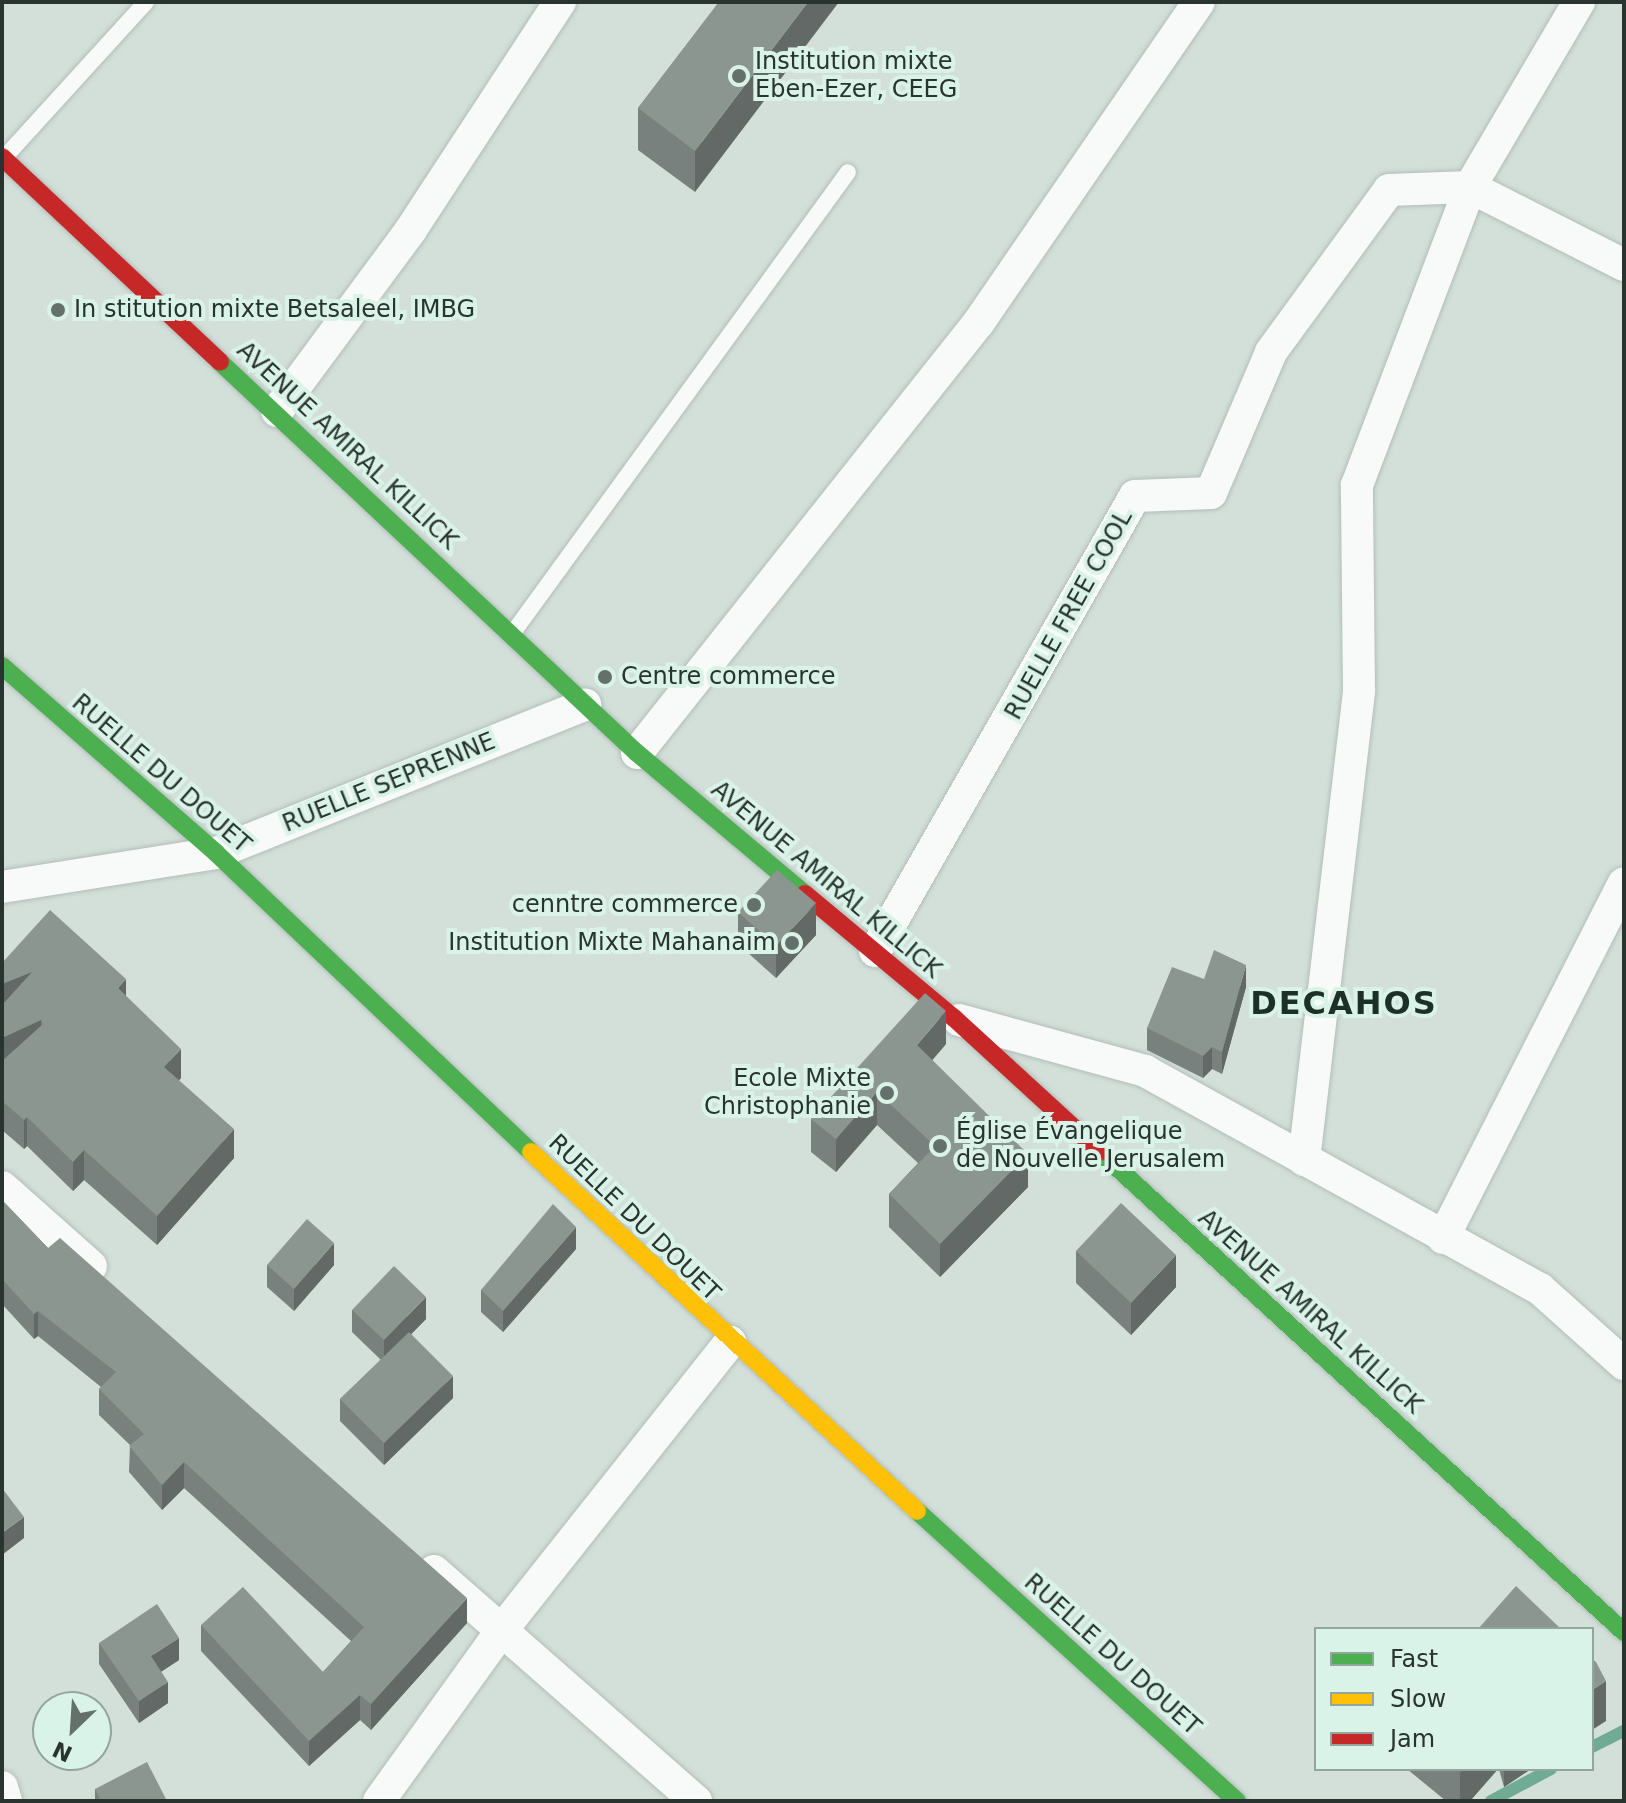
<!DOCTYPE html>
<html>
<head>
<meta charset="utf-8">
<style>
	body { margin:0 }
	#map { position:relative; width:1626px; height:1803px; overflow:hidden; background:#d3e0da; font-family:"DejaVu Sans",sans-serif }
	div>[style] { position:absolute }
	.stream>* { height:12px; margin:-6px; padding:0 6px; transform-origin:6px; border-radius:6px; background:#70ab95 }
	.roads { filter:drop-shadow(0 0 2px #b3bdb9) drop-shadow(0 0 2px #b3bdb9) }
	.lane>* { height:16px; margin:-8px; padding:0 8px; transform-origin:8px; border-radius:8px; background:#f8faf9 }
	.street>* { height:32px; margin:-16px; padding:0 16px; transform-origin:16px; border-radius:16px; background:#f8faf9 }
	.fast>* { height:18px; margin:-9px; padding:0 9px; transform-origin:9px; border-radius:9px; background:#4caf50 }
	.slow>* { height:18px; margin:-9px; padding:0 9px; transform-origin:9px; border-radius:9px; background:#ffc107 }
	.jam>* { height:18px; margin:-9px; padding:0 9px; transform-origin:9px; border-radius:9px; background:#c62828 }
	.wall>* { inset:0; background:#78817d }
	.shaded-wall>* { inset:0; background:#626966 }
	.building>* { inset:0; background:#8c9691 }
	.dots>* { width:22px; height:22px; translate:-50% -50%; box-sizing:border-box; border:4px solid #daf3e8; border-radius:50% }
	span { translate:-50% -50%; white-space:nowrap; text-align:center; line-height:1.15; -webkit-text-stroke:8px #daf3e8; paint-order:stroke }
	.poi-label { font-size:24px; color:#29332f }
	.left { translate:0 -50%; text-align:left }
	.right { translate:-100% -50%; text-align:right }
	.street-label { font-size:24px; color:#29332f }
	.district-label { font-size:32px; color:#1c3028; font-weight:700; letter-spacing:2px }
	.frame { position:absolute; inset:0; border:4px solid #29332f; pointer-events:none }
	.legend { position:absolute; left:1314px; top:1627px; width:280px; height:144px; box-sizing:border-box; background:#daf3e8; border:2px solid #93a69e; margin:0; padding:10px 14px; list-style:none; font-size:24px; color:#29332f }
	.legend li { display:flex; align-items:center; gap:16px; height:40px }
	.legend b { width:40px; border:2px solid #93a69e }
	.north { position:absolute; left:32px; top:1691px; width:80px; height:80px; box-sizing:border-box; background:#daf3e8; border:2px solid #93a69e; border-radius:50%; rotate:205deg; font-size:22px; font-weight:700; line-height:32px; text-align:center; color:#29332f }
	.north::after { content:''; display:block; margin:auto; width:28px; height:36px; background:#64706b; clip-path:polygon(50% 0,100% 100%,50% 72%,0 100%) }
</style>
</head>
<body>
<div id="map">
	<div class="stream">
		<div style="left:1592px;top:1747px;width:36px;rotate:-27deg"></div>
		<div style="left:1491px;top:1801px;width:68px;rotate:-28.1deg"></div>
	</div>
	<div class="roads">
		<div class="lane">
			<div style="left:4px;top:158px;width:211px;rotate:-47.7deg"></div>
			<div style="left:512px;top:634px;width:571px;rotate:-53.97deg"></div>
		</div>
		<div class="street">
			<div style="left:277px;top:411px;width:224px;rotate:-53.5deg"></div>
			<div style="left:410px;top:231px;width:274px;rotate:-56.8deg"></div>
			<div style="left:637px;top:753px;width:550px;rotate:-51.57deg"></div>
			<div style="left:979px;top:322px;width:388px;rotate:-55.5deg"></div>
			<div style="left:2px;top:887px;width:217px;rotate:-9deg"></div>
			<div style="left:216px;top:853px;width:398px;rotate:-21.9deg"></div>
			<div style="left:875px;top:951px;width:524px;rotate:-60.26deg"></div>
			<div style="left:1135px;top:496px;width:76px;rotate:-2.3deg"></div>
			<div style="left:1211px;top:493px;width:153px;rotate:-66.9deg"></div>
			<div style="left:1271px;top:352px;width:200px;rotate:-53.9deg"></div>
			<div style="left:1389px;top:190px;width:81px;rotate:-2.1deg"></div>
			<div style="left:1470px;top:187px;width:173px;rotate:26.9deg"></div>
			<div style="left:959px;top:1020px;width:193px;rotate:15.3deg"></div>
			<div style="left:1145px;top:1071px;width:451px;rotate:28.9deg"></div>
			<div style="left:1540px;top:1289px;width:113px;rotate:41.8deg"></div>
			<div style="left:1304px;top:1160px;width:472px;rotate:-83.3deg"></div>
			<div style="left:1359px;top:691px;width:206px;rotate:-90.6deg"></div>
			<div style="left:1357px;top:485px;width:319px;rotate:-69.2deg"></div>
			<div style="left:1470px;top:187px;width:215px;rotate:-59.5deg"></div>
			<div style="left:2px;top:1187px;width:119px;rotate:41.6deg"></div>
			<div style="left:1443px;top:1238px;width:398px;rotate:-63deg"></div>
			<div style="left:434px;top:1571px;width:349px;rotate:41.3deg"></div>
			<div style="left:2px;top:1787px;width:15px;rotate:74deg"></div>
			<div style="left:379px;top:1801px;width:209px;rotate:-54.3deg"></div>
			<div style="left:501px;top:1631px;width:369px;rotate:-51.6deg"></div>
		</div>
		<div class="fast">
			<div style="left:220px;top:362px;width:572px;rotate:43.16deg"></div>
			<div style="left:637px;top:753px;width:219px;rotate:40deg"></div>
			<div style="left:2px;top:666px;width:284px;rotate:41.1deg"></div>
			<div style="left:216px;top:853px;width:434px;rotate:43.5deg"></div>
			<div style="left:1100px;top:1152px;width:711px;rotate:42.49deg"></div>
			<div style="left:917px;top:1511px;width:432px;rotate:42.2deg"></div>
		</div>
		<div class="slow">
			<div style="left:531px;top:1152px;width:527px;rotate:42.92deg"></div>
		</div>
		<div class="jam">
			<div style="left:2px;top:157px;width:299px;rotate:43.2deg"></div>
			<div style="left:805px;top:894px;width:194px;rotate:39.8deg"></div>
			<div style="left:954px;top:1018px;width:198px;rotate:42.5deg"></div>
		</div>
	</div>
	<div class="wall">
		<div style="clip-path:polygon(719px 2px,695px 192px,638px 150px,638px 108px)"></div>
		<div style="clip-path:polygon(738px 912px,816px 935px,776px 978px,738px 944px)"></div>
		<div style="clip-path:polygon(2px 963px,126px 997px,181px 1078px,179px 1080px,234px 1158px,157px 1245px,84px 1180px,73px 1191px,27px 1146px,24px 1149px,2px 1130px)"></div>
		<div style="clip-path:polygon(1204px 979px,1246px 987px,1222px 1074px,1212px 1069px,1203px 1078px,1147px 1050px,1147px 1028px)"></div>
		<div style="clip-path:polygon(946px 1044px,932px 1060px,1028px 1187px,940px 1277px,889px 1227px,889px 1194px,918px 1163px,877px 1125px,836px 1172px,811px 1152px,811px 1119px)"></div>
		<div style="clip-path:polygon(2px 1200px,48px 1248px,467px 1623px,371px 1730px,360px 1720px,309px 1766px,201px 1651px,201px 1625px,323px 1672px,351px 1641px,184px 1488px,162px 1510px,129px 1472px,130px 1445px,99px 1415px,99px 1389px,101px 1387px,38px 1336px,34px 1339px,2px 1304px)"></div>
		<div style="clip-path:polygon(576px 1249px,503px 1332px,481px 1312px,481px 1290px)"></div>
		<div style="clip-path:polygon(1076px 1251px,1176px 1287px,1131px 1335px,1076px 1283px)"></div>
		<div style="clip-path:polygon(267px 1265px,334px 1265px,294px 1311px,267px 1287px)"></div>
		<div style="clip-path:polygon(352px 1310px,426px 1319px,411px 1334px,453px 1398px,384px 1465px,340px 1421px,340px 1399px,381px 1360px,352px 1332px)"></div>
		<div style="clip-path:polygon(99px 1643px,179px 1660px,161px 1672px,168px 1703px,139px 1723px,99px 1664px)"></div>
		<div style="clip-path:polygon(1407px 1769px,1498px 1769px,1470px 1801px,1446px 1801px)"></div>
		<div style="clip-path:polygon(1499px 1769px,1531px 1769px,1504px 1787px)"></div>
		<div style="clip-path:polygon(95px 1789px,167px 1801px,95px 1801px)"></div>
	</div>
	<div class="shaded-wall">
		<div style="clip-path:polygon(808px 2px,839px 2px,695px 192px,695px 151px)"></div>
		<div style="clip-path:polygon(816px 903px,816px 935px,776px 978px,776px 946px)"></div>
		<div style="clip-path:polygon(1246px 965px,1246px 987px,1222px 1074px,1222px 1052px)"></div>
		<div style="clip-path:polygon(32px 972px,2px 1014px,2px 984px)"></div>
		<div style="clip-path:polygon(126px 979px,126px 1008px,118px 988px)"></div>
		<div style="clip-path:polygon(946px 1011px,946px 1044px,917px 1078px,917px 1045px)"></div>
		<div style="clip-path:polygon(41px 1020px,41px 1049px,2px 1068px,2px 1038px)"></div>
		<div style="clip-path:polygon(1212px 1047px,1212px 1069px,1203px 1078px,1203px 1056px)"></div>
		<div style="clip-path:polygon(181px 1049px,181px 1078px,164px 1096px,164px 1067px)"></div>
		<div style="clip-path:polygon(877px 1092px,877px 1125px,836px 1172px,836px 1139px)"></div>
		<div style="clip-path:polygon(27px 1117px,27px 1146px,24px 1149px,24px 1120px)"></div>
		<div style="clip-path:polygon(234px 1129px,234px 1158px,157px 1245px,157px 1216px)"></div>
		<div style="clip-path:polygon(84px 1150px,84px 1180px,73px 1191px,73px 1162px)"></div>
		<div style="clip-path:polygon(1028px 1154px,1028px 1187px,940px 1277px,940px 1244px)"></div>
		<div style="clip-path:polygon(576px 1227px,576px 1249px,503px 1332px,503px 1311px)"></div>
		<div style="clip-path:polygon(334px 1243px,334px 1265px,294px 1311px,294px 1289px)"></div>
		<div style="clip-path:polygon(1176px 1255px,1176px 1287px,1131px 1335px,1131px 1303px)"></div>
		<div style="clip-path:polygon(426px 1297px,426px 1319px,384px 1362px,384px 1340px)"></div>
		<div style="clip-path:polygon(38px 1311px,38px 1336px,34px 1339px,34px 1314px)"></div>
		<div style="clip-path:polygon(453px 1376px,453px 1398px,384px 1465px,384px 1443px)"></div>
		<div style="clip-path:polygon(184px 1462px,184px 1488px,162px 1510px,162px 1485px)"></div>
		<div style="clip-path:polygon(24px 1517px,24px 1538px,2px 1555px,2px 1533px)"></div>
		<div style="clip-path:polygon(467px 1598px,467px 1623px,371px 1730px,371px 1704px)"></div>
		<div style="clip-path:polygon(179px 1638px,179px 1660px,151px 1678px,151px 1656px)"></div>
		<div style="clip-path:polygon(1606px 1681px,1606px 1721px,1592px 1730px,1592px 1690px)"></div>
		<div style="clip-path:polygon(168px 1682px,168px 1703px,139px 1723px,139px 1701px)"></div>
		<div style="clip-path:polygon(360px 1695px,360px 1720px,309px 1766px,309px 1741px)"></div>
		<div style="clip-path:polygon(1463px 1769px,1498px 1769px,1470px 1801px,1460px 1801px,1460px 1773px)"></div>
		<div style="clip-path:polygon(1504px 1769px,1531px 1769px,1504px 1787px)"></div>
	</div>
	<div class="building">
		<div style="clip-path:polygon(719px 2px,808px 2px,695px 151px,638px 108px)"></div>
		<div style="clip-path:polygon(777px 870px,816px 903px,776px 946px,738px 912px)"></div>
		<div style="clip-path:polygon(50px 910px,126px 979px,118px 988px,181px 1049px,164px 1067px,234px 1129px,157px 1216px,84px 1150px,73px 1162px,27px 1117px,24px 1120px,2px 1101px,2px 1061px,43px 1024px,41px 1020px,2px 1038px,2px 1005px,32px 972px,2px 984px,2px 963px)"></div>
		<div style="clip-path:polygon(1214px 950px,1246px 965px,1222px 1052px,1212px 1047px,1203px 1056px,1147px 1028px,1172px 967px,1204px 979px)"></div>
		<div style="clip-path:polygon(925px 993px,946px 1011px,917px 1045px,1028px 1154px,940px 1244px,889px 1194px,935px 1146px,877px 1092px,836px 1139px,811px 1119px)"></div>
		<div style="clip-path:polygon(2px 1200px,48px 1248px,60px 1238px,467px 1598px,371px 1704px,360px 1695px,309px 1741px,201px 1625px,243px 1587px,323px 1672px,364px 1627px,184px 1462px,162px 1485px,129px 1446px,144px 1434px,99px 1389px,116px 1372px,38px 1311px,34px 1314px,2px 1279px)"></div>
		<div style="clip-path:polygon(1121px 1203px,1176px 1255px,1131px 1303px,1076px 1251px)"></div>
		<div style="clip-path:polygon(553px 1204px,576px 1227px,503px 1311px,481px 1290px)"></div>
		<div style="clip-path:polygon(307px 1219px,334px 1243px,294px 1289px,267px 1265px)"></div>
		<div style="clip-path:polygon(394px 1266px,426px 1297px,384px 1340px,352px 1310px)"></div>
		<div style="clip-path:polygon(409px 1332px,453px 1376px,384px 1443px,340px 1399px)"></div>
		<div style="clip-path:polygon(2px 1488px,24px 1517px,2px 1533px)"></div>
		<div style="clip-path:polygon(1516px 1586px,1561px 1629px,1478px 1629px)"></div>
		<div style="clip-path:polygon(157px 1604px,179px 1638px,151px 1656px,168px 1682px,139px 1701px,99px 1643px)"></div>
		<div style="clip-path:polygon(1592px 1659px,1596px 1662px,1606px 1681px,1592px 1690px)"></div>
		<div style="clip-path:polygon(147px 1762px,167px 1801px,101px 1801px,95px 1789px)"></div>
	</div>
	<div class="dots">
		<div style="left:739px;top:76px;background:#64706b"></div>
		<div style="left:58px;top:310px;background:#64706b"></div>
		<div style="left:605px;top:677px;background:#64706b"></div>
		<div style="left:754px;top:905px;background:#64706b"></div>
		<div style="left:792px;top:943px;background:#64706b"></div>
		<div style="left:887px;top:1093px;background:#64706b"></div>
		<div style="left:940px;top:1146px;background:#64706b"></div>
	</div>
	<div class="poi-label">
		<span class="left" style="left:755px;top:76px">Institution mixte<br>Eben-Ezer, CEEG</span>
		<span class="left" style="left:74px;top:310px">In stitution mixte Betsaleel, IMBG</span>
		<span class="left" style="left:621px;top:677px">Centre commerce</span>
		<span class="right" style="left:738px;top:905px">cenntre commerce</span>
		<span class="right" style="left:776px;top:943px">Institution Mixte Mahanaim</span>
		<span class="right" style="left:871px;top:1093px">Ecole Mixte<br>Christophanie</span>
		<span class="left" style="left:956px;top:1146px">Église Évangelique<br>de Nouvelle Jerusalem</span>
	</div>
	<div class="street-label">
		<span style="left:347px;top:446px;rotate:43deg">AVENUE AMIRAL KILLICK</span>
		<span style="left:1069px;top:615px;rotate:-61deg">RUELLE FREE COOL</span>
		<span style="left:161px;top:774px;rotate:41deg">RUELLE DU DOUET</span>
		<span style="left:389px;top:783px;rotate:-22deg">RUELLE SEPRENNE</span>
		<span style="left:826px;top:880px;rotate:40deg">AVENUE AMIRAL KILLICK</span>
		<span style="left:634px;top:1218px;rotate:44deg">RUELLE DU DOUET</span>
		<span style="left:1310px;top:1312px;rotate:42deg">AVENUE AMIRAL KILLICK</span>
		<span style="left:1112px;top:1655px;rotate:42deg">RUELLE DU DOUET</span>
	</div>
	<div class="district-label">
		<span style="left:1344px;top:1003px">DECAHOS</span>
	</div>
	<div class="frame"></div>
	<ul class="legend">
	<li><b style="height:10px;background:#4caf50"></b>Fast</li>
	<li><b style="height:10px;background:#ffc107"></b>Slow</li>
	<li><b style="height:10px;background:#c62828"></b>Jam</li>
	</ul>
	<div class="north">N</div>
</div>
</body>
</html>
